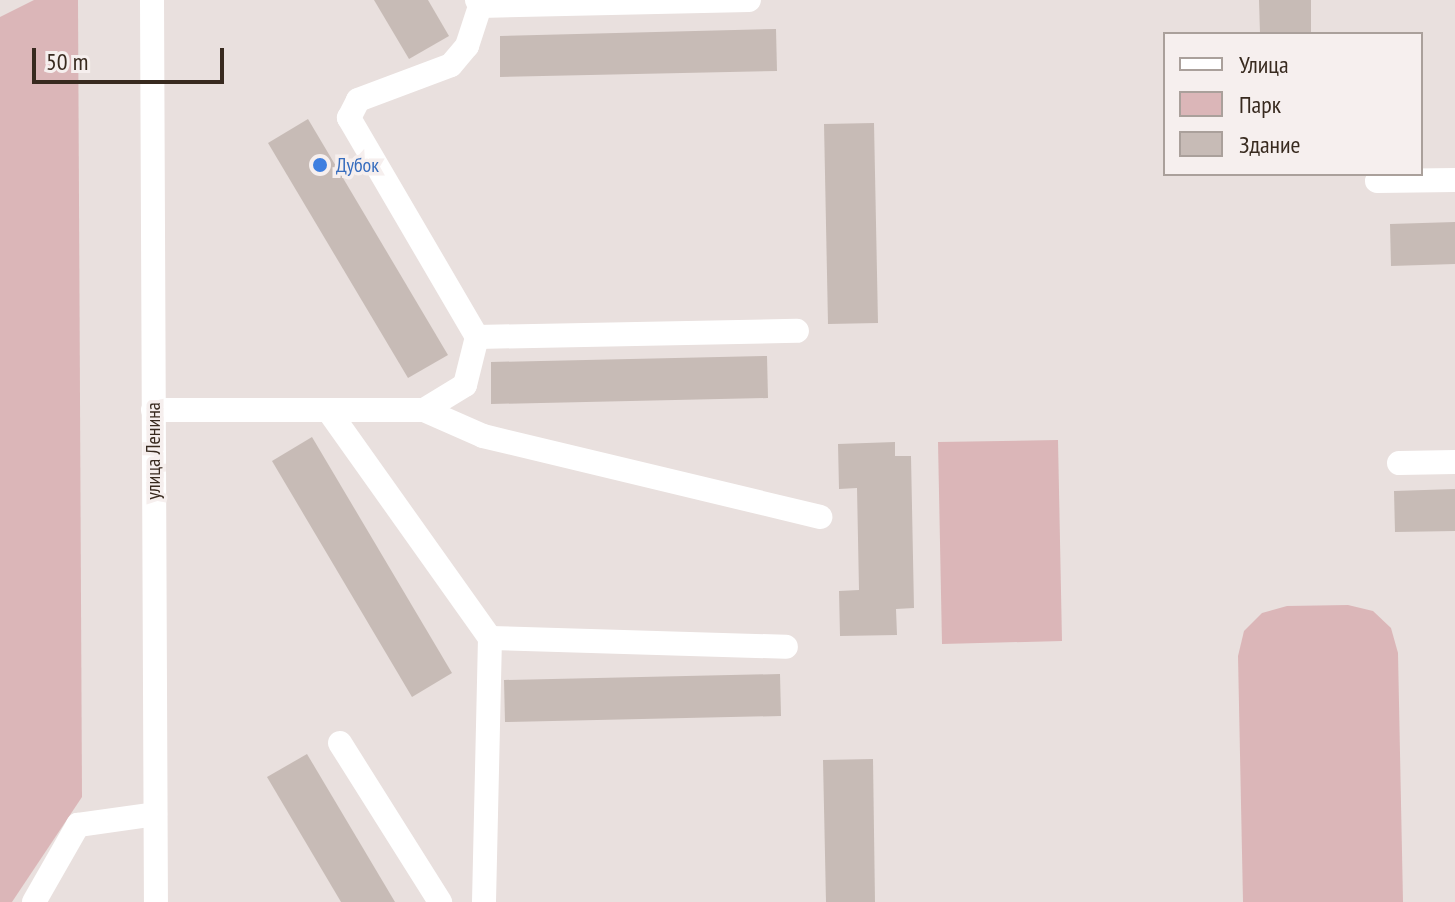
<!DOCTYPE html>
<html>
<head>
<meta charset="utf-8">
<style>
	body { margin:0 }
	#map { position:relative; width:1455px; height:902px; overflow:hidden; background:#e9e0de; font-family:"PT Sans Narrow",sans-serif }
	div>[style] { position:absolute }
	.green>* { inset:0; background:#dbb6b8 }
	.building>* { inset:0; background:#c7bbb6 }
	.minor>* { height:24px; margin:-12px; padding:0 12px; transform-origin:12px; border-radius:12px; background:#fff }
	.dots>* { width:22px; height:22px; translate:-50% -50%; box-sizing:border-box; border:4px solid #f6efee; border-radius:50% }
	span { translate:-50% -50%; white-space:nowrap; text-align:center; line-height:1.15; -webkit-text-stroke:7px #f6efee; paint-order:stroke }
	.shop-label { font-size:20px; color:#366cbe }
	.left { translate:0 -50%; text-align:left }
	.street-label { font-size:20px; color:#382a1f }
	.legend { position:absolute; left:1163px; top:32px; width:260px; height:144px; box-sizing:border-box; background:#f6efee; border:2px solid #aaa09b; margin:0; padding:10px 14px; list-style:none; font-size:24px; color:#382a1f }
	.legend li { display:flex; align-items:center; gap:16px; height:40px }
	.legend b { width:40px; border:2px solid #aaa09b }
	.scale { position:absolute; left:32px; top:48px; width:192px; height:36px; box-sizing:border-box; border:4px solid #382a1f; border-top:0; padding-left:10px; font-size:24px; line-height:28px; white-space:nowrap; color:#382a1f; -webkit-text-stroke:6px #f6efee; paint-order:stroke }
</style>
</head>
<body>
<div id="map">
	<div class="green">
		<div style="clip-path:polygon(34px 0,78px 0,82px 797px,12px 902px,0 902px,0 17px)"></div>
		<div style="clip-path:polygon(1058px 440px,1062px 641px,942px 644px,938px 442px)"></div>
		<div style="clip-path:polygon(1348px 605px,1373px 611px,1391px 628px,1398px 653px,1403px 902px,1243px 902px,1238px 656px,1244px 631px,1262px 613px,1287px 606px)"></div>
	</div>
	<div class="building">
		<div style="clip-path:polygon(374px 0,428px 0,449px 36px,409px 59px)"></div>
		<div style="clip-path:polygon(1259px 0,1311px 0,1311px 34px,1260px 34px)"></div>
		<div style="clip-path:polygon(776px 29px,777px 71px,500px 77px,500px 36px)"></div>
		<div style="clip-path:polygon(308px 119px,448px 355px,408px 378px,268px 143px)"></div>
		<div style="clip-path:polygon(874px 123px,878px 323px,828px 324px,824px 124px)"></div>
		<div style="clip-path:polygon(1455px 222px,1455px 264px,1391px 266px,1390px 224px)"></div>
		<div style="clip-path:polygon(767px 356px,768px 398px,491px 404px,491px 362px)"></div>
		<div style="clip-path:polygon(312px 437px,452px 673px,412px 697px,272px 461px)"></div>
		<div style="clip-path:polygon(895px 442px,895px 456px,911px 456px,914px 608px,896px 609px,897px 635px,840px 636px,839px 591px,859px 590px,857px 488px,839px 489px,838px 444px)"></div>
		<div style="clip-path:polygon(1455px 489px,1455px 531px,1395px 532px,1394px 491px)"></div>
		<div style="clip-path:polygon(780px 674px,781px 716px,505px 722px,504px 680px)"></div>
		<div style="clip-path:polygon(307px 754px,395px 902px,341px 902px,267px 777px)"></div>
		<div style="clip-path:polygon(873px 759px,875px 902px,826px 902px,823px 760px)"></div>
	</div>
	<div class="minor">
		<div style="left:152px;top:0;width:902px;rotate:89.75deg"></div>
		<div style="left:477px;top:0;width:7px;rotate:63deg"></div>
		<div style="left:480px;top:6px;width:269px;rotate:-1.3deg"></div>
		<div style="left:1377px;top:181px;width:78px;rotate:-0.7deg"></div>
		<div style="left:477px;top:337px;width:254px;rotate:-120.3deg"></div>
		<div style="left:349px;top:118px;width:20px;rotate:-63deg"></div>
		<div style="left:358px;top:100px;width:99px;rotate:-20.6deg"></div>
		<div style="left:451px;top:65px;width:25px;rotate:-50deg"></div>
		<div style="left:467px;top:46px;width:48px;rotate:-71.9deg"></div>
		<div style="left:153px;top:410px;width:271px"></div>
		<div style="left:424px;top:410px;width:48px;rotate:-31.4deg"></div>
		<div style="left:465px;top:385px;width:49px;rotate:-76deg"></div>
		<div style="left:477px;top:337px;width:320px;rotate:-1.1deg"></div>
		<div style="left:328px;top:410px;width:280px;rotate:54.6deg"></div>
		<div style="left:490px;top:638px;width:296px;rotate:1.7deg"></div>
		<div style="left:424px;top:410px;width:64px;rotate:23.8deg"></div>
		<div style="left:483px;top:436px;width:347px;rotate:13.5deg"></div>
		<div style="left:1399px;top:463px;width:56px;rotate:-1deg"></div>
		<div style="left:340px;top:743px;width:188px;rotate:57.8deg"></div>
		<div style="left:34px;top:902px;width:89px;rotate:-60.3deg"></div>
		<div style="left:78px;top:825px;width:78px;rotate:-8.1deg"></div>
		<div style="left:484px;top:902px;width:264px;rotate:-88.7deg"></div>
	</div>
	<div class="dots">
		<div style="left:320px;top:165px;background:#3f7fe0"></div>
	</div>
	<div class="shop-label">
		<span class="left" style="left:336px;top:165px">Дубок</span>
	</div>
	<div class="street-label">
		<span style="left:153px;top:451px;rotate:-90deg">улица Ленина</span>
	</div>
	<ul class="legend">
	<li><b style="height:10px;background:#fff"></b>Улица</li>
	<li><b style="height:22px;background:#dbb6b8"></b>Парк</li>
	<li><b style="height:22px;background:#c7bbb6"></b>Здание</li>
	</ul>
	<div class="scale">50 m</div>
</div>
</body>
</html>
